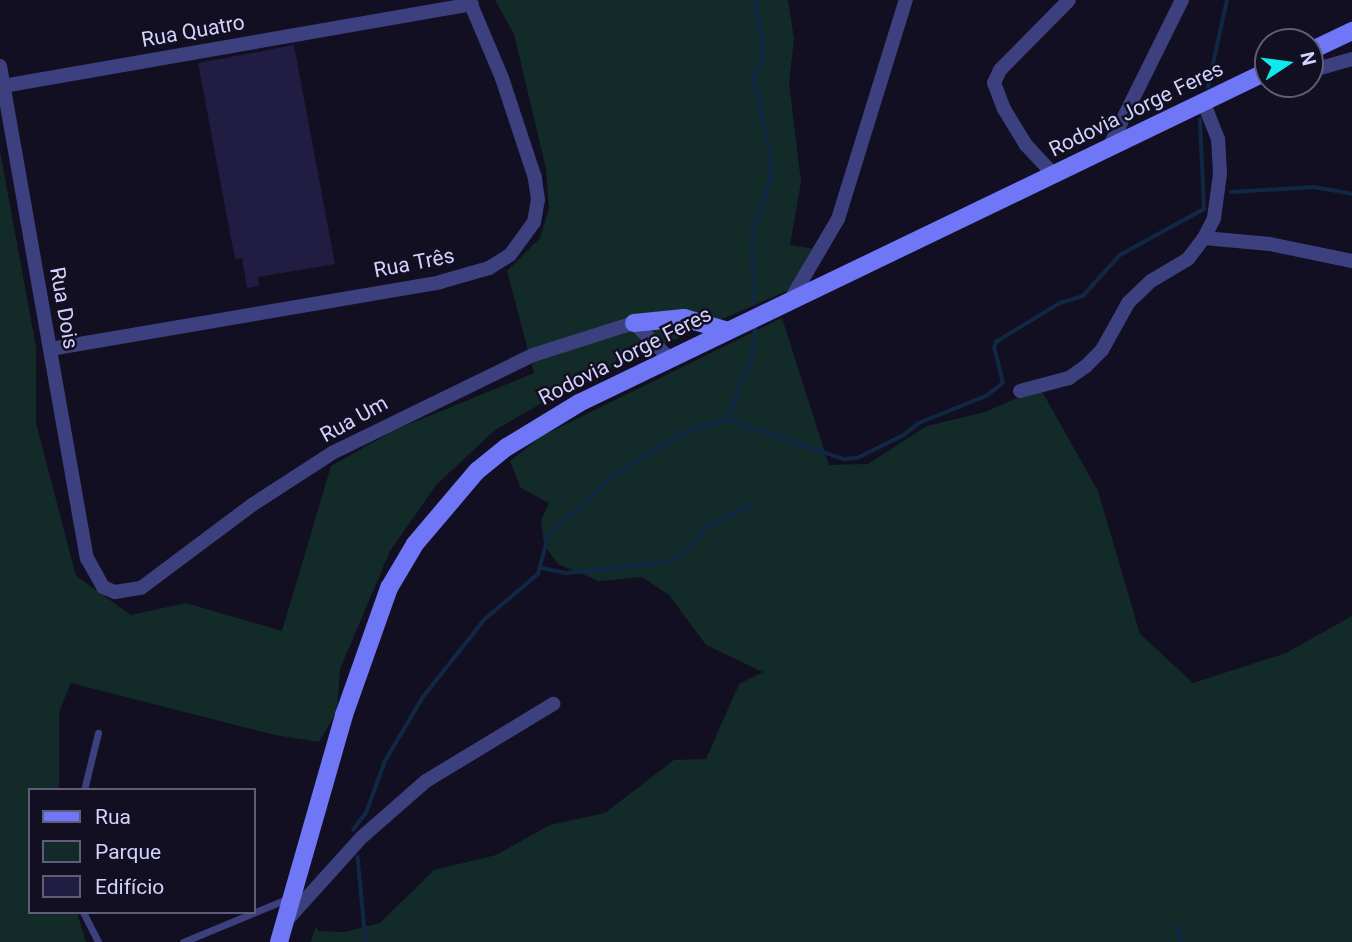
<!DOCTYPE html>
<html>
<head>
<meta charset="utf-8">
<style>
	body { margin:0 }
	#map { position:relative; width:1352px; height:942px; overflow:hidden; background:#110f21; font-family:Roboto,sans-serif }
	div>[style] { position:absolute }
	.green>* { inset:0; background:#122b28 }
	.stream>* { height:3.5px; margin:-1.75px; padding:0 1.75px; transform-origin:1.75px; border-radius:1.75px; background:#112844 }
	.building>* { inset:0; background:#211c41 }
	.service>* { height:7px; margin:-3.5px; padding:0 3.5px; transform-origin:3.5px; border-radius:3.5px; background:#3d407e }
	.minor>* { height:14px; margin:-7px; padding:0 7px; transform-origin:7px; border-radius:7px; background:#3d407e }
	.secondary>* { height:18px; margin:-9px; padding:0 9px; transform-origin:9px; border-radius:9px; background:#6f77f6 }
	span { translate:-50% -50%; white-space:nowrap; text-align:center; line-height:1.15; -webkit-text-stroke:5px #110f21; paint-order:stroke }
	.street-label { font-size:21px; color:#d3d2fc }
	.legend { position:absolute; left:28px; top:788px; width:228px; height:126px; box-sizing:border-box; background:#110f21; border:2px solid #5f5d79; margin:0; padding:9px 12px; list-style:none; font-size:21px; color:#d3d2fc }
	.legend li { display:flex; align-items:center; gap:14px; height:35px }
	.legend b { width:35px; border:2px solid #5f5d79 }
	.north { position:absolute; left:1254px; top:28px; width:70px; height:70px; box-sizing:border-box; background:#110f21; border:2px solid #5f5d79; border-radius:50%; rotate:77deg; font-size:19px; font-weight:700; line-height:28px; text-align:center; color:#d3d2fc }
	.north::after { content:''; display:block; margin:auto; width:24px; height:32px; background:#0fe8ec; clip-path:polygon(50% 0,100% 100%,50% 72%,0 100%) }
</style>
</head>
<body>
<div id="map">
	<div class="green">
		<div style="clip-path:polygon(495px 0,788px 0,794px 39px,789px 83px,801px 182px,790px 245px,822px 250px,804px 278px,810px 281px,586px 378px,495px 430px,436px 485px,390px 551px,340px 669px,337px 711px,319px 742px,275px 735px,71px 683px,59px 712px,59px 790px,30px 790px,30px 912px,77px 912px,86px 942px,0 942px,0 151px,36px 347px,36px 423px,76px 576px,131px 615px,186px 603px,282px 631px,331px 466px,395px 430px,534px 373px,507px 271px,540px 238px,549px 208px,546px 169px,514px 34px)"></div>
		<div style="clip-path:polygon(782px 318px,829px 465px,868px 464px,927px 426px,985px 412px,1040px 388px,1098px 491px,1140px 634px,1193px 683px,1286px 653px,1352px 616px,1352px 942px,311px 942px,316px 926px,318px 931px,344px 932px,380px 923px,434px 870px,496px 855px,550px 825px,605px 813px,674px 760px,706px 759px,739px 684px,763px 672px,706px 645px,669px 595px,642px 577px,599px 581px,558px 564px,544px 545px,541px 520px,549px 503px,521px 488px,510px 461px,542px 436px)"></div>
	</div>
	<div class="stream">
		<div style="left:1208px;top:87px;width:89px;rotate:-77.7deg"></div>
		<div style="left:1231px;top:192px;width:83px;rotate:-3.4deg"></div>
		<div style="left:1314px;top:187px;width:39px;rotate:10deg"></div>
		<div style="left:754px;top:304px;width:68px;rotate:-91.7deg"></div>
		<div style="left:752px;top:236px;width:58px;rotate:-71.9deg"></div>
		<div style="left:770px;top:181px;width:27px;rotate:-90deg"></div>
		<div style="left:770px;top:154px;width:77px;rotate:-102deg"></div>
		<div style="left:754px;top:79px;width:25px;rotate:-67deg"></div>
		<div style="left:764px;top:56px;width:57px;rotate:-99.1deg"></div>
		<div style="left:727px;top:419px;width:66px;rotate:-67.7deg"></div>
		<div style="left:752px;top:358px;width:30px;rotate:-84deg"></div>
		<div style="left:542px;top:568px;width:25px;rotate:12deg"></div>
		<div style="left:566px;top:573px;width:102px;rotate:-6.2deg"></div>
		<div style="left:667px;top:562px;width:16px;rotate:-27deg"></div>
		<div style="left:681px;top:555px;width:40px;rotate:-47deg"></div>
		<div style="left:708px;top:526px;width:48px;rotate:-26deg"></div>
		<div style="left:353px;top:830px;width:21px;rotate:-53deg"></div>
		<div style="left:366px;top:813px;width:55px;rotate:-69.9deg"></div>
		<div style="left:385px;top:761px;width:74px;rotate:-59.3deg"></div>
		<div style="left:423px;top:697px;width:98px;rotate:-51.6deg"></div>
		<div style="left:484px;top:620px;width:71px;rotate:-40.4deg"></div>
		<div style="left:538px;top:574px;width:39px;rotate:-75deg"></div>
		<div style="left:548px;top:536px;width:87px;rotate:-42.7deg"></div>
		<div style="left:612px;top:477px;width:84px;rotate:-31.8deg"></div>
		<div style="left:683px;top:433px;width:46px;rotate:-17.7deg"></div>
		<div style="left:727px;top:419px;width:124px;rotate:18.9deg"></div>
		<div style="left:844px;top:459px;width:13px;rotate:-4deg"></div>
		<div style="left:857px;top:458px;width:52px;rotate:-26.1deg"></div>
		<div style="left:904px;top:435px;width:19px;rotate:-39deg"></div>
		<div style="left:919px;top:423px;width:72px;rotate:-21.9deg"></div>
		<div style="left:986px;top:396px;width:21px;rotate:-37deg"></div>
		<div style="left:1003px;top:383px;width:36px;rotate:-104deg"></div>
		<div style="left:994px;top:348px;width:6px;rotate:-72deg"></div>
		<div style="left:996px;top:342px;width:75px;rotate:-31.4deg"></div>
		<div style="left:1060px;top:303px;width:24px;rotate:-17deg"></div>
		<div style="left:1083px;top:296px;width:55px;rotate:-47.9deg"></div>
		<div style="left:1120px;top:255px;width:96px;rotate:-28.7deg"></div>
		<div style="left:1204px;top:209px;width:89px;rotate:-92.6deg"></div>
		<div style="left:358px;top:857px;width:85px;rotate:84.6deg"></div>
		<div style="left:1178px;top:926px;width:16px;rotate:79deg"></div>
	</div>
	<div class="building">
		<div style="clip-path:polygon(294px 45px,335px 264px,258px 277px,259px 286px,247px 288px,242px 258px,235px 259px,198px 63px)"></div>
	</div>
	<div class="service">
		<div style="left:84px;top:790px;width:59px;rotate:-76.2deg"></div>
		<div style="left:83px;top:912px;width:34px;rotate:63deg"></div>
		<div style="left:183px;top:942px;width:115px;rotate:-22.5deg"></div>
	</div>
	<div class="minor">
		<div style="left:0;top:66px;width:500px;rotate:80deg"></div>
		<div style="left:87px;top:558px;width:33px;rotate:61deg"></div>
		<div style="left:103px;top:587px;width:13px;rotate:23deg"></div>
		<div style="left:115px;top:592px;width:26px;rotate:-9deg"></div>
		<div style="left:141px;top:588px;width:139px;rotate:-36.8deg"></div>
		<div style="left:252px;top:505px;width:95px;rotate:-33deg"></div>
		<div style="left:332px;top:453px;width:224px;rotate:-26deg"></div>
		<div style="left:533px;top:355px;width:106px;rotate:-17.6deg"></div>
		<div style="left:634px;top:323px;width:49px;rotate:45deg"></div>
		<div style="left:1310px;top:71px;width:44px;rotate:-15.9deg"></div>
		<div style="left:3px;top:86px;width:476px;rotate:-9.9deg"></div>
		<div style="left:1109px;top:147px;width:164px;rotate:-63.6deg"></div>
		<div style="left:1054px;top:175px;width:41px;rotate:-133deg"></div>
		<div style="left:1026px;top:145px;width:42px;rotate:-121.4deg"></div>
		<div style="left:1004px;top:109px;width:28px;rotate:-111deg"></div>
		<div style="left:994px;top:83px;width:14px;rotate:-65deg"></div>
		<div style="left:1000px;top:70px;width:98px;rotate:-45.4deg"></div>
		<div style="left:1204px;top:238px;width:66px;rotate:5.2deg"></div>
		<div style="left:1270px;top:244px;width:84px;rotate:11.7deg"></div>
		<div style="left:791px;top:299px;width:93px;rotate:-59.6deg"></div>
		<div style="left:838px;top:219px;width:229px;rotate:-72.8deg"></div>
		<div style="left:50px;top:349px;width:396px;rotate:-9.7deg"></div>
		<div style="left:440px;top:282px;width:51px;rotate:-15.9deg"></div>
		<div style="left:489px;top:268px;width:25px;rotate:-32deg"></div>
		<div style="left:510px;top:255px;width:41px;rotate:-54deg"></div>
		<div style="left:534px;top:222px;width:22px;rotate:-80deg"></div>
		<div style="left:538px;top:200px;width:22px;rotate:-98deg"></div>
		<div style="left:535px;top:178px;width:105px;rotate:-108.3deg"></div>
		<div style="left:502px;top:78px;width:85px;rotate:-112.9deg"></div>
		<div style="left:1020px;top:391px;width:51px;rotate:-14.9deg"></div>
		<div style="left:1069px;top:378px;width:21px;rotate:-35deg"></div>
		<div style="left:1086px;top:366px;width:23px;rotate:-45deg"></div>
		<div style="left:1102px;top:350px;width:54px;rotate:-61deg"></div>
		<div style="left:1128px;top:303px;width:32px;rotate:-44deg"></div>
		<div style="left:1151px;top:281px;width:43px;rotate:-30.7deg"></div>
		<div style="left:1188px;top:259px;width:26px;rotate:-53deg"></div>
		<div style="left:1204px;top:238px;width:22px;rotate:-63deg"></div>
		<div style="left:1214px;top:218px;width:44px;rotate:-82.2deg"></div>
		<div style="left:1220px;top:174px;width:35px;rotate:-93deg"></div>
		<div style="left:1218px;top:139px;width:41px;rotate:-111.5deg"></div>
		<div style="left:286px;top:921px;width:113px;rotate:-47.9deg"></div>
		<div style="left:362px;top:837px;width:85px;rotate:-41.2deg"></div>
		<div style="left:426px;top:781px;width:149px;rotate:-31.2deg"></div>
	</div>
	<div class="secondary">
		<div style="left:1310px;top:51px;width:47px;rotate:-25.5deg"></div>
		<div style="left:634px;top:323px;width:50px;rotate:-5.7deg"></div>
		<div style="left:684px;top:318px;width:43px;rotate:16.3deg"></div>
		<div style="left:279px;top:942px;width:236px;rotate:-74deg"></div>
		<div style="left:344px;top:715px;width:135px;rotate:-70.5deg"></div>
		<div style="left:389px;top:588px;width:51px;rotate:-59.4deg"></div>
		<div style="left:415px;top:544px;width:96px;rotate:-49.7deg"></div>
		<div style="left:477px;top:471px;width:38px;rotate:-39deg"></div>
		<div style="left:507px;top:447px;width:84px;rotate:-31.4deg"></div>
		<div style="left:579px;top:403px;width:765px;rotate:-25.73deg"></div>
	</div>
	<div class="street-label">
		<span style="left:193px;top:31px;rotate:-10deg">Rua Quatro</span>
		<span style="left:1136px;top:109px;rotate:-26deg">Rodovia Jorge Feres</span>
		<span style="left:414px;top:263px;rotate:-11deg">Rua Três</span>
		<span style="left:64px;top:308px;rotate:80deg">Rua Dois</span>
		<span style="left:625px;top:356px;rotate:-27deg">Rodovia Jorge Feres</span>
		<span style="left:354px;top:419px;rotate:-29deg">Rua Um</span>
	</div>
	<ul class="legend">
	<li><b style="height:9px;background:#6f77f6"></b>Rua</li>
	<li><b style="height:19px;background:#122b28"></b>Parque</li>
	<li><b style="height:19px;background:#211c41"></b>Edifício</li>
	</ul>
	<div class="north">N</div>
</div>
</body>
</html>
